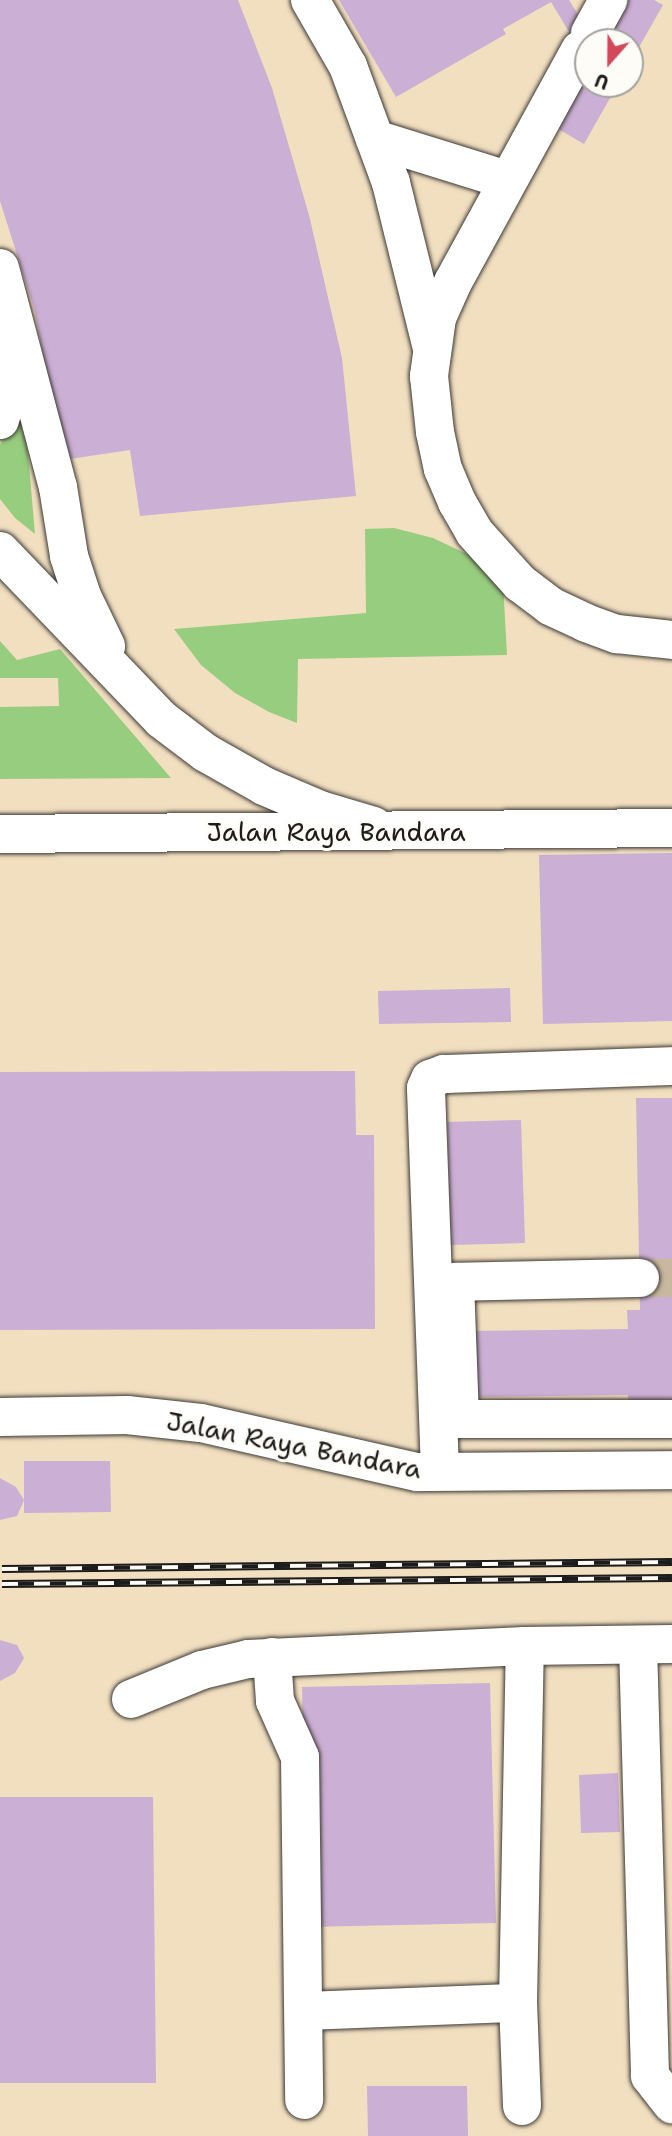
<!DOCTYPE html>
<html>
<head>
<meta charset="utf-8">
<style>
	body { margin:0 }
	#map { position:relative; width:672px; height:2136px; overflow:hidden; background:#f2dfc0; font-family:"Shantell Sans",sans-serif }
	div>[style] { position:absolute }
	.green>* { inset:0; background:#97cd7f }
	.building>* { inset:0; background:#ccafd4 }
	.minor-tunnel>* { height:38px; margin-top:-19px; transform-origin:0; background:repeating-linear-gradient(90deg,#c7b89f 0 38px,transparent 0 57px) }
	.roads { filter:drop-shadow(0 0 2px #3c3935) drop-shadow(0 0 2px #3c3935) }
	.minor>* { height:38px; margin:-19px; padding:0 19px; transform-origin:19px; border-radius:19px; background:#fff }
	.major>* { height:38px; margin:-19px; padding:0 19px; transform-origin:19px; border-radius:19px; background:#fff }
	.rail>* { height:8px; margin-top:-4px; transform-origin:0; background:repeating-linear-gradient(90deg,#fdfcf7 0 16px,#1c1c1c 0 32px); box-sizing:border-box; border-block:2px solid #1c1c1c }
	span { translate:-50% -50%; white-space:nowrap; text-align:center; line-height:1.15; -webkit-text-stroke:6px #fdfcf7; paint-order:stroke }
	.street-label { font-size:26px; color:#1c1c1c }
	.north { position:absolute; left:574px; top:28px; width:70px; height:70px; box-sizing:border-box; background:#fdfcf7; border:2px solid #a3a29f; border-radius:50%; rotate:201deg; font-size:19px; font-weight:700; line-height:28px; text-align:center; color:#1c1c1c }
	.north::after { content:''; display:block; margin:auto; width:24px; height:32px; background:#d1495b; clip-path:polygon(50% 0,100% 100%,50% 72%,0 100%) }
</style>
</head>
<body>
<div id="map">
	<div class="green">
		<div style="clip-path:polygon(14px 413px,25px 418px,35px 534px,15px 518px,0 499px,0 445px)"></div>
		<div style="clip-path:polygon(394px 528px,433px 538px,467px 554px,503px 582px,507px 655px,298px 659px,297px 723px,269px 712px,235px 693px,201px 665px,174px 629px,366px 613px,365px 529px)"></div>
		<div style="clip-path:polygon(0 641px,17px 660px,60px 649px,171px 778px,0 779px,0 707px,59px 706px,58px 678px,0 678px)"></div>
	</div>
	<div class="building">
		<div style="clip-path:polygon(0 0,238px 0,272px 88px,309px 215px,342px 358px,356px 496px,140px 516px,130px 450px,63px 460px,34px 308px,0 201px)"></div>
		<div style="clip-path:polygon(339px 0,569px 0,595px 42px,588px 42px,588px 84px,618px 84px,584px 144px,553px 126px,580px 50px,551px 2px,503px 29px,506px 34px,396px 97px)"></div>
		<div style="clip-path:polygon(624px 0,654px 0,663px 5px,630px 63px,630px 42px,600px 42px)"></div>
		<div style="clip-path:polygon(672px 853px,672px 1021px,543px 1024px,539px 855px)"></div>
		<div style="clip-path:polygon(510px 988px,511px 1022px,379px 1024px,378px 991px)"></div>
		<div style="clip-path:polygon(355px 1071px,356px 1135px,374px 1135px,375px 1329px,0 1330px,0 1072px)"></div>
		<div style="clip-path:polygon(636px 1098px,672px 1098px,672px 1405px,628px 1405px,628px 1395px,465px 1397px,464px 1331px,628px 1329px,627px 1310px,640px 1310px)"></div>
		<div style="clip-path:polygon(521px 1120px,525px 1243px,451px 1245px,447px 1122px)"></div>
		<div style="clip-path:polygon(24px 1461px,110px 1461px,111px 1512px,24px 1513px)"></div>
		<div style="clip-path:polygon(0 1478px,16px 1487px,24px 1500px,17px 1516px,0 1520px)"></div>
		<div style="clip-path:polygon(0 1640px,17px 1645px,24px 1658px,15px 1673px,0 1681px)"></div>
		<div style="clip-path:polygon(490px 1683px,496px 1923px,307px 1927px,302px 1687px)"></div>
		<div style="clip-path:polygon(618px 1773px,620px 1832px,581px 1833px,579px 1775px)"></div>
		<div style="clip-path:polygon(0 1797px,153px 1797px,156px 2083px,0 2083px)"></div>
		<div style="clip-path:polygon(367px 2086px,467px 2086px,468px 2136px,368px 2136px)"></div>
	</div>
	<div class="minor-tunnel">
		<div style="left:640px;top:1278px;width:32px"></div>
	</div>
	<div class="roads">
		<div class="minor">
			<div style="left:310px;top:0;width:76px;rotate:60.1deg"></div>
			<div style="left:348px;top:66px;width:125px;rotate:69.8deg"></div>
			<div style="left:391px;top:183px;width:167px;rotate:76.1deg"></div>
			<div style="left:590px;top:33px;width:38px;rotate:-61deg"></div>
			<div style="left:580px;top:50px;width:264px;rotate:118.7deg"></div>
			<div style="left:453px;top:282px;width:39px;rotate:114deg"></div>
			<div style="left:437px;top:318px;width:59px;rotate:97.9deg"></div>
			<div style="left:429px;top:376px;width:56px;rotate:83.9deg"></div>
			<div style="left:435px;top:432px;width:38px;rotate:78deg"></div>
			<div style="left:443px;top:469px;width:36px;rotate:67deg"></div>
			<div style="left:457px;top:502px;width:34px;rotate:60deg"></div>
			<div style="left:474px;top:532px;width:69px;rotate:48deg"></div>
			<div style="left:520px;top:583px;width:38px;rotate:37deg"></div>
			<div style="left:550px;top:606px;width:40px;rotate:25deg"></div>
			<div style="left:586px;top:623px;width:33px;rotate:20deg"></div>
			<div style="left:617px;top:634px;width:55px;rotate:6.2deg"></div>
			<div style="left:375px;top:139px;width:138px;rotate:17.3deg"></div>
			<div style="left:0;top:268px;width:227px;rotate:75.2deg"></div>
			<div style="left:58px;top:487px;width:70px;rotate:80.9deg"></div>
			<div style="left:69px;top:556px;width:40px;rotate:72deg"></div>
			<div style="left:81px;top:594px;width:58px;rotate:64.3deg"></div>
			<div style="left:0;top:420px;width:43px;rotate:-73.7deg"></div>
			<div style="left:12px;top:379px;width:29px;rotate:-92deg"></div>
			<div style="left:0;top:551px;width:233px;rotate:46.2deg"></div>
			<div style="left:161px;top:719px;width:56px;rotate:37.1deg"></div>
			<div style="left:206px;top:753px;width:67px;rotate:29.6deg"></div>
			<div style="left:264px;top:786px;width:61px;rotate:23.2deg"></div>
			<div style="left:320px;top:810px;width:56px;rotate:16.5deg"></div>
			<div style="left:640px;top:1278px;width:185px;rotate:178.8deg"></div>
			<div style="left:455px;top:1282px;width:137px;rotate:87.9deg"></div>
			<div style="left:460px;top:1419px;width:212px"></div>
			<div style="left:0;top:1417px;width:127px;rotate:-0.9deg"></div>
			<div style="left:127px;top:1415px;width:74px;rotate:6.2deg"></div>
			<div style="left:201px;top:1423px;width:221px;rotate:12.8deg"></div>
			<div style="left:417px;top:1472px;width:255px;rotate:-0.4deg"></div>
			<div style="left:440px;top:1471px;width:383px;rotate:-92.1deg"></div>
			<div style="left:426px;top:1088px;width:10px;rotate:-66deg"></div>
			<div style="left:430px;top:1079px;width:15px;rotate:-20deg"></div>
			<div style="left:444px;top:1074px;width:228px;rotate:-2deg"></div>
			<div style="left:638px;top:1645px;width:431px;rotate:88.4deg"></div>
			<div style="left:650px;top:2076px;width:36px;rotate:52deg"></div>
			<div style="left:272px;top:1657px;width:44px;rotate:86.1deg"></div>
			<div style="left:275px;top:1701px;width:61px;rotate:65.9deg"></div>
			<div style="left:300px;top:1757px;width:343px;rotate:89.3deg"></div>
			<div style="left:131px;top:1699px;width:77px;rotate:-22.2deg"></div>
			<div style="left:202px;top:1670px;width:47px;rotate:-13.4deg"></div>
			<div style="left:248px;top:1659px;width:277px;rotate:-2.7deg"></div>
			<div style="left:525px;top:1646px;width:147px;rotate:-0.8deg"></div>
			<div style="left:305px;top:2011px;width:213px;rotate:-2.2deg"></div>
			<div style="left:522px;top:2106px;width:103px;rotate:-92.2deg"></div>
			<div style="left:518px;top:2003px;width:357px;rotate:-88.9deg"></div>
		</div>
		<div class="major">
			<div style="left:0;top:834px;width:672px;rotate:-0.51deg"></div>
		</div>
	</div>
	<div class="rail">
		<div style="left:2px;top:1569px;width:670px;rotate:-0.6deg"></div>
		<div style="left:2px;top:1584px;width:670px;rotate:-0.51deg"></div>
	</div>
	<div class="street-label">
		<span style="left:336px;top:832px">Jalan Raya Bandara</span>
		<span style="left:294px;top:1445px;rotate:11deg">Jalan Raya Bandara</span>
	</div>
	<div class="north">U</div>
</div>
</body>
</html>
